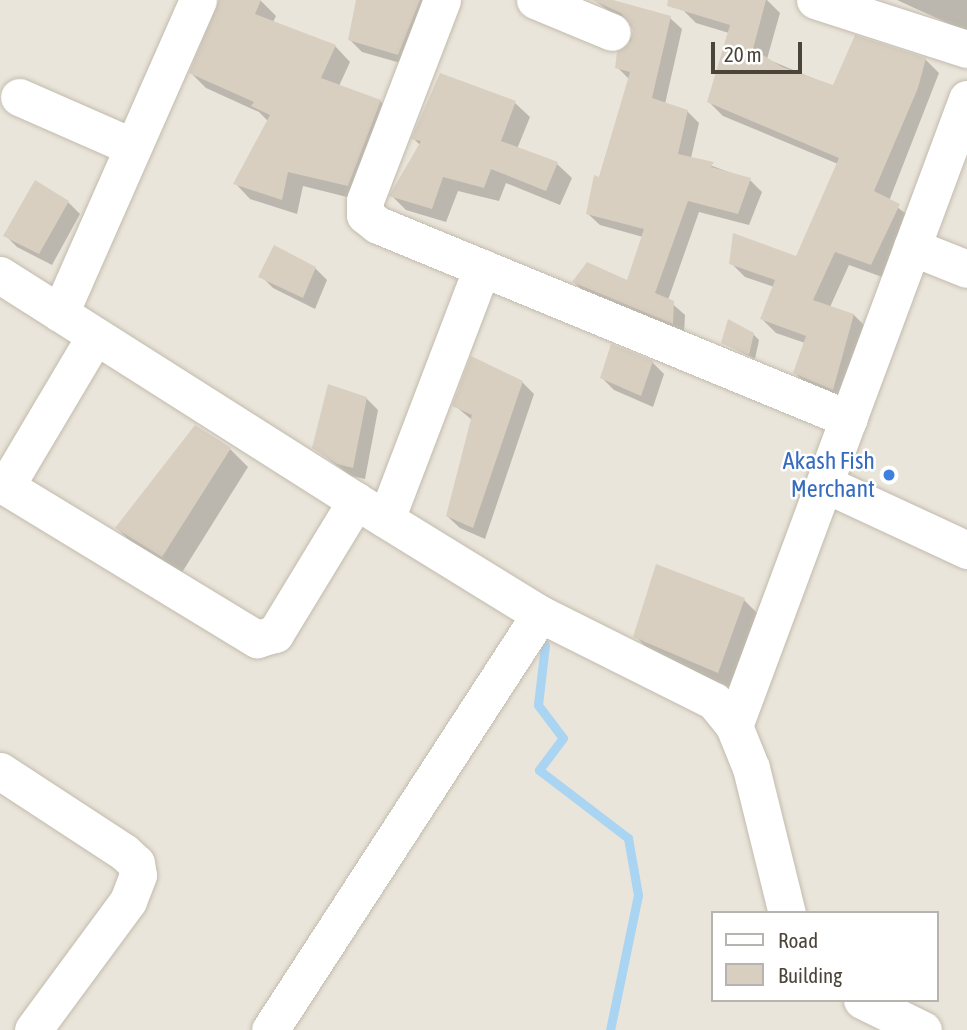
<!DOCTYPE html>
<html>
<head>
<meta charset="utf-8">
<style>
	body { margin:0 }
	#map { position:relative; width:967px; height:1030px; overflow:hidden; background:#f6f3ec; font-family:"Asap Condensed",sans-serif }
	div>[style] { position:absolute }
	.residential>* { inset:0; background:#eae5da }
	.shadow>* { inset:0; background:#0003 }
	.stream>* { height:9px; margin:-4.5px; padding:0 4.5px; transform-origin:4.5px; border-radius:4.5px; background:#a9d4f2 }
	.building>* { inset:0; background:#d8cfc1 }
	.roads { filter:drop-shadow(0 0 2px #c2bbae) drop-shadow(0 0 2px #c2bbae) }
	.minor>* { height:37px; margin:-18.5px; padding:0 18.5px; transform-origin:18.5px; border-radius:18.5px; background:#fff }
	.dots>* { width:19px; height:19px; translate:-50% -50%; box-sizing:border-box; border:4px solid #fff; border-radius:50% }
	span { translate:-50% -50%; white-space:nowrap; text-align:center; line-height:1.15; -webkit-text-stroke:5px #fff; paint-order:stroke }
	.shop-label { font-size:24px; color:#366cbe }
	.right { translate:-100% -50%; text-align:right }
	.legend { position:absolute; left:711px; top:911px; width:228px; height:91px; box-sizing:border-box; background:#fff; border:2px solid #b7b4b0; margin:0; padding:9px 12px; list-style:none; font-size:21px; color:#4b4439 }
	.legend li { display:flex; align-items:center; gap:14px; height:35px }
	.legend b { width:35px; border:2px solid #b7b4b0 }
	.scale { position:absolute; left:711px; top:42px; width:91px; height:32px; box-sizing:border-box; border:4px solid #4b4439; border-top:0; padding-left:9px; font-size:21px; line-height:24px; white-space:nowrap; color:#4b4439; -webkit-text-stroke:5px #fff; paint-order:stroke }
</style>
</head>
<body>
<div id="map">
	<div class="residential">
		<div style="clip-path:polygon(evenodd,0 0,967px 0,967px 1030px,0 1030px,0 0,713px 913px,937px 913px,937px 1000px,713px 1000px,713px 913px)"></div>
	</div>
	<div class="shadow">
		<div style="clip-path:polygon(220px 0,260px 0,276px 16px,273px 22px,335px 46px,350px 62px,339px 86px,380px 101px,396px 117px,363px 201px,303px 186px,297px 214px,250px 199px,235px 183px,268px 121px,259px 112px,206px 88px,191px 73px)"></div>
		<div style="clip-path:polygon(360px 0,439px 0,411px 66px,362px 52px,350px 40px)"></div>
		<div style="clip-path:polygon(594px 0,670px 18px,682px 29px,665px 104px,687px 111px,699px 123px,691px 158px,750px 180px,762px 192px,749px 225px,699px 212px,668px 300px,685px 315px,684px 334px,586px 294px,574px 282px,628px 282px,643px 237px,600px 225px,588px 214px,629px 79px,617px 67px,635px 30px)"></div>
		<div style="clip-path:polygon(685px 0,767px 0,780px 13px,767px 59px,834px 87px,925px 59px,939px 73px,889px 201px,913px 219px,885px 278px,849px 265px,830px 307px,854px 315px,868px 329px,847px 403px,809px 387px,795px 373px,805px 343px,776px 333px,762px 319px,774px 287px,745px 277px,731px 263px,797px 258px,838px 164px,723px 116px,709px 102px,729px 33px,696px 23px,682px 9px)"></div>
		<div style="clip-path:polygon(897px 0,967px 0,967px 32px)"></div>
		<div style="clip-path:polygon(440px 75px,515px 103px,530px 117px,517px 149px,557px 164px,572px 178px,560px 205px,506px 183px,499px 201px,458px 191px,446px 222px,406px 210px,392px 196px,420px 145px,413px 138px)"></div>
		<div style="clip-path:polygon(68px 202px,80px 214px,52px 265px,17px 247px,5px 235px)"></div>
		<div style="clip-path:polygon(315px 268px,327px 280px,315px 309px,273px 288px,261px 276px)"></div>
		<div style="clip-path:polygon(753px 334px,759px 340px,755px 359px,723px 343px)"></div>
		<div style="clip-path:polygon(652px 362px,664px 374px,653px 407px,614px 390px,602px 378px)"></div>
		<div style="clip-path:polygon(522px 382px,534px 394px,485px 539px,460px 528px,447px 516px,472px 420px,454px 405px)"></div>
		<div style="clip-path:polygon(366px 398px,378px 410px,365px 479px,351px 476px,314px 448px)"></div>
		<div style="clip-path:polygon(230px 449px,248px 467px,181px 574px,135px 546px,117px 528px)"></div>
		<div style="clip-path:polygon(744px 600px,762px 618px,736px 690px,653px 654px,635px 636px)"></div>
	</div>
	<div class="stream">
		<div style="left:545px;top:645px;width:60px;rotate:96.7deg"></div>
		<div style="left:538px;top:705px;width:41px;rotate:52.9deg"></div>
		<div style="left:563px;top:738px;width:40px;rotate:127deg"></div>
		<div style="left:539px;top:770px;width:112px;rotate:37.4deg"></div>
		<div style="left:628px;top:838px;width:58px;rotate:80deg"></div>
		<div style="left:638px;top:895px;width:138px;rotate:101.7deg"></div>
	</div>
	<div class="building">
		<div style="clip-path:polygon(219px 0,261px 0,255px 14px,336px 45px,321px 78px,381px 100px,348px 186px,288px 172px,282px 200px,233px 184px,270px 115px,251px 106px,254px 102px,189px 73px)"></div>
		<div style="clip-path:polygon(356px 0,420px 0,398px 55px,348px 40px)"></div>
		<div style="clip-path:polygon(592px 0,613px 0,671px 16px,652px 98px,688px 110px,678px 154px,714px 162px,711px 167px,751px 178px,738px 214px,688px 201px,655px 293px,674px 301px,673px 324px,572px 282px,587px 262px,627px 280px,644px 229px,586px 214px,594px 175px,599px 177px,630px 72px,615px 68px,617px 52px,631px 41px,633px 30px,621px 13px)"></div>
		<div style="clip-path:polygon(668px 0,766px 0,753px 49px,782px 67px,833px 85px,855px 35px,926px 58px,918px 88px,874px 191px,900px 204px,871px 265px,835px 252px,813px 300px,854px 314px,833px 390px,793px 373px,806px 336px,760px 319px,775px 280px,729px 264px,733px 233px,796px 256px,839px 158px,707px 102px,730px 25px,667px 6px)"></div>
		<div style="clip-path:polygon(440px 73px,516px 101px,501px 141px,558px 162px,546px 191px,491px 169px,484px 188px,443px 177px,432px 209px,389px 196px,421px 141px,411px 139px)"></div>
		<div style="clip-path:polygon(35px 180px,69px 201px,39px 254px,3px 236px)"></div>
		<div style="clip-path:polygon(274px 245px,316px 267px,303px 298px,258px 277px)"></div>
		<div style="clip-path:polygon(728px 319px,754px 333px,749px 355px,721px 343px)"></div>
		<div style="clip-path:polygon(611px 344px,653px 361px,641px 396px,600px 378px)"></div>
		<div style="clip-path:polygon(471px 356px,523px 381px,473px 528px,446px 516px,472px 415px,452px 406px)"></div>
		<div style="clip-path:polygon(328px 384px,367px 397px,353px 468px,337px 464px,312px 448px)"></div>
		<div style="clip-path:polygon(195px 425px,231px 448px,162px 557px,115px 528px)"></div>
		<div style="clip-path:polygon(656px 564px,745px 598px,718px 673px,633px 637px)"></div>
	</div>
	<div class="roads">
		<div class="minor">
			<div style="left:442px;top:0;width:215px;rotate:111deg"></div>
			<div style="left:365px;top:201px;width:14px;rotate:90deg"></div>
			<div style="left:365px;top:215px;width:16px;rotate:38deg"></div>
			<div style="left:378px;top:225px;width:509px;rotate:22.39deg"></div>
			<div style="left:535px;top:0;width:83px;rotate:22.6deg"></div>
			<div style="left:815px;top:0;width:160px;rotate:17.9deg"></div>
			<div style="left:19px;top:97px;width:124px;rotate:23.7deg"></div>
			<div style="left:912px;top:247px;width:59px;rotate:21.8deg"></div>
			<div style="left:0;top:275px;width:422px;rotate:32.4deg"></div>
			<div style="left:60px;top:313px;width:342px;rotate:-66.2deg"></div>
			<div style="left:0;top:483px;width:301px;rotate:31.3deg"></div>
			<div style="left:257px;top:639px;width:19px;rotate:-16deg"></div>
			<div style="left:275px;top:634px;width:156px;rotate:-58.7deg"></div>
			<div style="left:356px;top:501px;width:216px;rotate:31.6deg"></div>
			<div style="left:540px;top:614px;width:195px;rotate:26.6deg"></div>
			<div style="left:714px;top:701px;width:32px;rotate:51deg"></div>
			<div style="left:734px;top:726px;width:45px;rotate:68deg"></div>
			<div style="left:751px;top:768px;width:149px;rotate:76.1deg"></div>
			<div style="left:825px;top:484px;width:157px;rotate:24.9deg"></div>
			<div style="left:6px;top:486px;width:174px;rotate:-59.3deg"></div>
			<div style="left:386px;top:519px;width:269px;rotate:-69.1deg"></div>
			<div style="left:734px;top:726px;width:669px;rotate:-69.61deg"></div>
			<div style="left:0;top:771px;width:148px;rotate:33.2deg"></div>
			<div style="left:124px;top:852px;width:16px;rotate:43deg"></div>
			<div style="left:136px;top:863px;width:12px;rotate:81deg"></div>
			<div style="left:138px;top:875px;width:28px;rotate:111deg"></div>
			<div style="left:128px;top:901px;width:160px;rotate:126.4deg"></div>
			<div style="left:862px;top:1000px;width:68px;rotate:26.2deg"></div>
			<div style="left:270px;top:1030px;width:496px;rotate:-57deg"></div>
		</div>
	</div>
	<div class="dots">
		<div style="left:889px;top:475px;background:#3f7fe0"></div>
	</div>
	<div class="shop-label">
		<span class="right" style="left:875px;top:475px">Akash Fish<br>Merchant</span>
	</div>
	<ul class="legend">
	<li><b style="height:9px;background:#fff"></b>Road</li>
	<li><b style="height:19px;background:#d8cfc1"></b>Building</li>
	</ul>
	<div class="scale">20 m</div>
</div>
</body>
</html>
